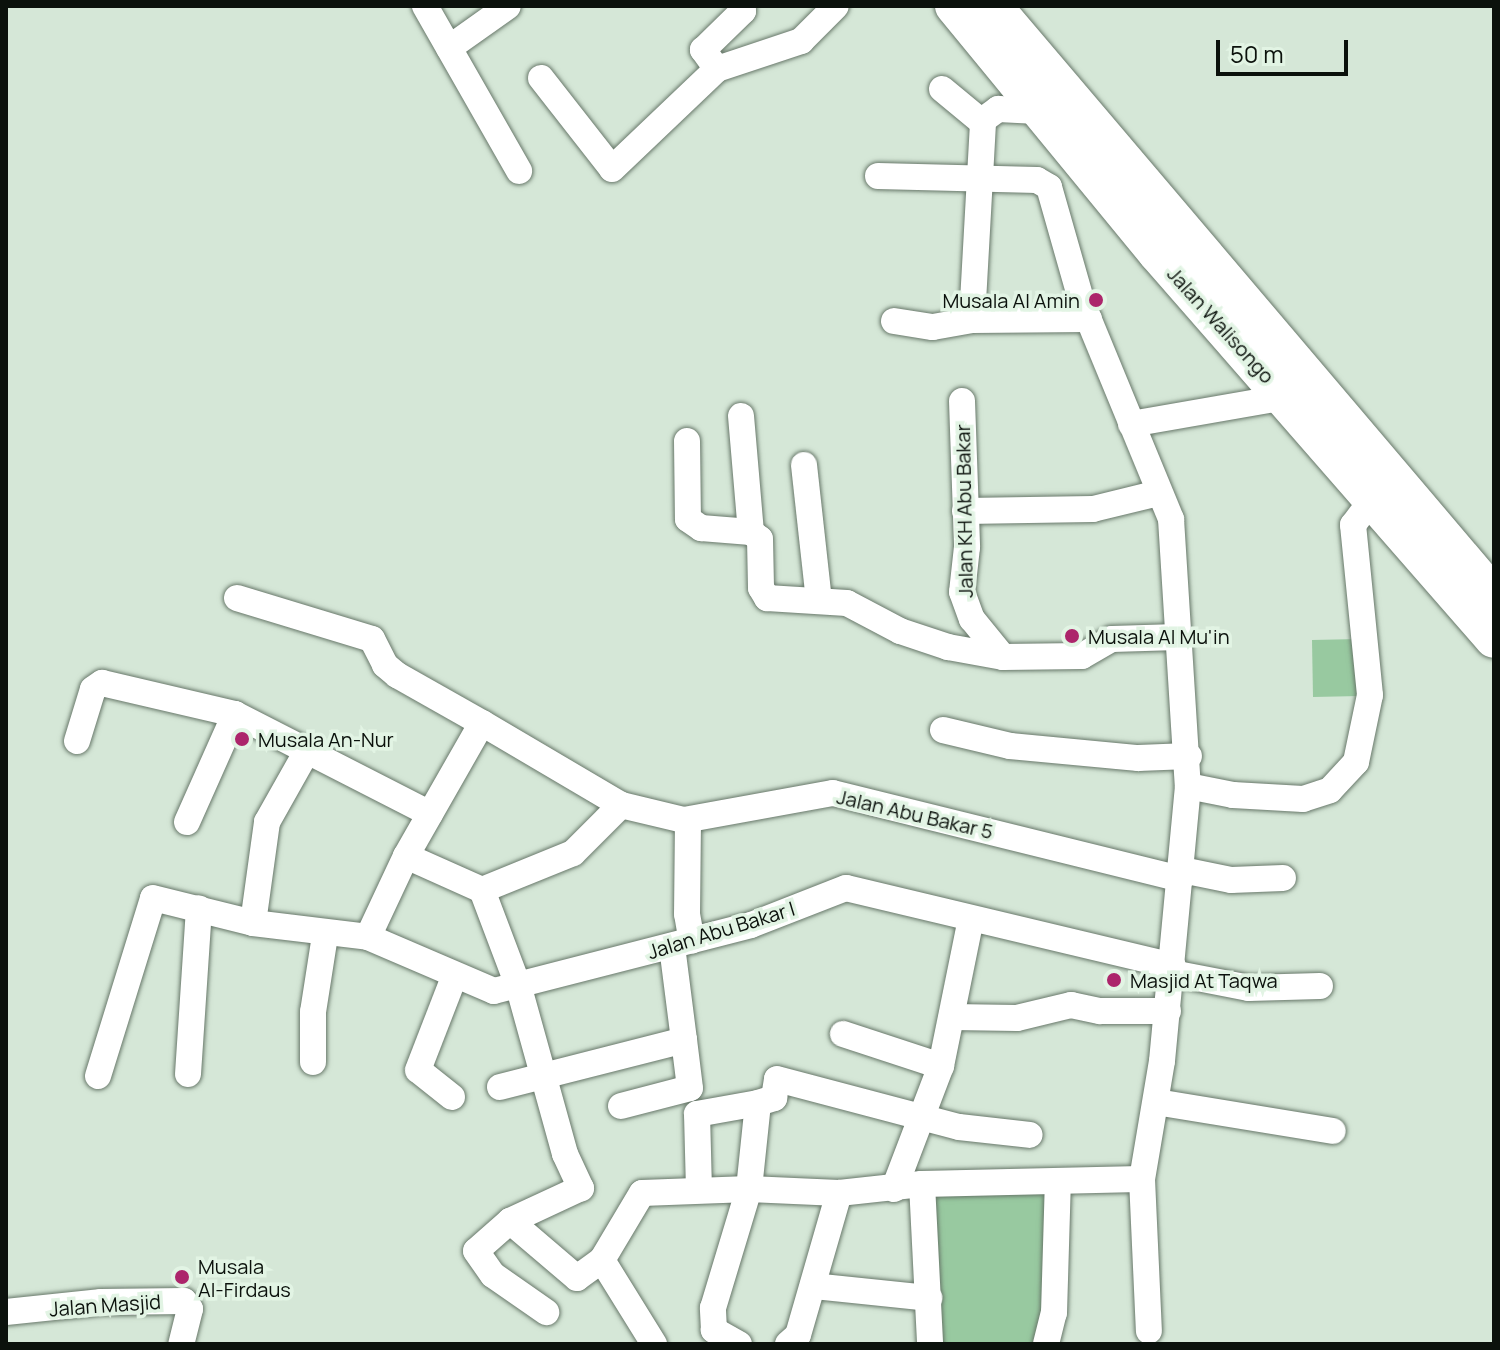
<!DOCTYPE html>
<html>
<head>
<meta charset="utf-8">
<style>
	body { margin:0 }
	#map { position:relative; width:1500px; height:1350px; overflow:hidden; background:#d5e7d7; font-family:Manrope,sans-serif }
	div>[style] { position:absolute }
	.green>* { inset:0; background:#98c9a0 }
	.roads { filter:drop-shadow(0 0 2px #68786a) drop-shadow(0 0 2px #68786a) }
	.minor>* { height:26px; margin:-13px; padding:0 13px; transform-origin:13px; border-radius:13px; background:#fff }
	.highway>* { height:38px; margin:-19px; padding:0 19px; transform-origin:19px; border-radius:19px; background:#fff }
	.dots>* { width:22px; height:22px; translate:-50% -50%; box-sizing:border-box; border:4px solid #e2f4e4; border-radius:50% }
	span { translate:-50% -50%; white-space:nowrap; text-align:center; line-height:1.15; -webkit-text-stroke:7px #e2f4e4; paint-order:stroke }
	.poi-label { font-size:20px; color:#0b110c }
	.right { translate:-100% -50%; text-align:right }
	.left { translate:0 -50%; text-align:left }
	.street-label { font-size:20px; color:#0b110c }
	.frame { position:absolute; inset:0; border:8px solid #0b110c; pointer-events:none }
	.scale { position:absolute; left:1216px; top:40px; width:132px; height:36px; box-sizing:border-box; border:4px solid #0b110c; border-top:0; padding-left:10px; font-size:24px; line-height:28px; white-space:nowrap; color:#0b110c; -webkit-text-stroke:6px #e2f4e4; paint-order:stroke }
</style>
</head>
<body>
<div id="map">
	<div class="green">
		<div style="clip-path:polygon(1359px 639px,1360px 696px,1313px 697px,1312px 640px)"></div>
		<div style="clip-path:polygon(1054px 1186px,1043px 1344px,935px 1344px,932px 1191px)"></div>
	</div>
	<div class="roads">
		<div class="minor">
			<div style="left:425px;top:6px;width:190px;rotate:60.3deg"></div>
			<div style="left:449px;top:48px;width:72px;rotate:-35.4deg"></div>
			<div style="left:717px;top:69px;width:24px;rotate:-126deg"></div>
			<div style="left:703px;top:50px;width:56px;rotate:-44.3deg"></div>
			<div style="left:743px;top:11px;width:5px;rotate:-112deg"></div>
			<div style="left:541px;top:78px;width:115px;rotate:52deg"></div>
			<div style="left:612px;top:169px;width:145px;rotate:-43.6deg"></div>
			<div style="left:717px;top:69px;width:89px;rotate:-18.4deg"></div>
			<div style="left:801px;top:41px;width:49px;rotate:-45deg"></div>
			<div style="left:942px;top:89px;width:53px;rotate:39.7deg"></div>
			<div style="left:983px;top:123px;width:197px;rotate:93.2deg"></div>
			<div style="left:983px;top:120px;width:19px;rotate:-36deg"></div>
			<div style="left:998px;top:109px;width:40px;rotate:2.9deg"></div>
			<div style="left:878px;top:176px;width:159px;rotate:1.4deg"></div>
			<div style="left:1037px;top:180px;width:14px;rotate:30deg"></div>
			<div style="left:1049px;top:187px;width:121px;rotate:74.1deg"></div>
			<div style="left:1082px;top:303px;width:234px;rotate:67.6deg"></div>
			<div style="left:1171px;top:519px;width:268px;rotate:86.4deg"></div>
			<div style="left:1188px;top:786px;width:276px;rotate:95.4deg"></div>
			<div style="left:1162px;top:1061px;width:120px;rotate:99.6deg"></div>
			<div style="left:1142px;top:1179px;width:152px;rotate:87.4deg"></div>
			<div style="left:894px;top:321px;width:39px;rotate:9deg"></div>
			<div style="left:933px;top:327px;width:40px;rotate:-10deg"></div>
			<div style="left:972px;top:320px;width:117px;rotate:-0.5deg"></div>
			<div style="left:962px;top:401px;width:146px;rotate:88deg"></div>
			<div style="left:967px;top:547px;width:45px;rotate:96.3deg"></div>
			<div style="left:962px;top:592px;width:29px;rotate:70deg"></div>
			<div style="left:972px;top:619px;width:49px;rotate:50.8deg"></div>
			<div style="left:741px;top:416px;width:116px;rotate:85.1deg"></div>
			<div style="left:751px;top:532px;width:11px;rotate:38deg"></div>
			<div style="left:760px;top:539px;width:49px;rotate:88.8deg"></div>
			<div style="left:761px;top:588px;width:12px;rotate:59deg"></div>
			<div style="left:767px;top:598px;width:80px;rotate:3.6deg"></div>
			<div style="left:847px;top:603px;width:60px;rotate:27.8deg"></div>
			<div style="left:900px;top:631px;width:51px;rotate:18.4deg"></div>
			<div style="left:948px;top:647px;width:56px;rotate:10.3deg"></div>
			<div style="left:1003px;top:657px;width:79px;rotate:-0.7deg"></div>
			<div style="left:1082px;top:656px;width:34px;rotate:-30deg"></div>
			<div style="left:1112px;top:639px;width:66px;rotate:-1.7deg"></div>
			<div style="left:1131px;top:424px;width:156px;rotate:-9.9deg"></div>
			<div style="left:687px;top:441px;width:78px;rotate:89.3deg"></div>
			<div style="left:688px;top:519px;width:16px;rotate:35deg"></div>
			<div style="left:701px;top:528px;width:50px;rotate:4.6deg"></div>
			<div style="left:804px;top:465px;width:136px;rotate:83.7deg"></div>
			<div style="left:965px;top:511px;width:128px;rotate:-0.9deg"></div>
			<div style="left:1093px;top:509px;width:67px;rotate:-13.8deg"></div>
			<div style="left:237px;top:598px;width:141px;rotate:16.9deg"></div>
			<div style="left:372px;top:639px;width:29px;rotate:63deg"></div>
			<div style="left:385px;top:665px;width:16px;rotate:40deg"></div>
			<div style="left:397px;top:675px;width:98px;rotate:29.5deg"></div>
			<div style="left:943px;top:730px;width:69px;rotate:13.4deg"></div>
			<div style="left:1010px;top:746px;width:129px;rotate:5.4deg"></div>
			<div style="left:1138px;top:758px;width:51px;rotate:-2.2deg"></div>
			<div style="left:77px;top:741px;width:54px;rotate:-72.9deg"></div>
			<div style="left:93px;top:689px;width:11px;rotate:-34deg"></div>
			<div style="left:102px;top:683px;width:137px;rotate:13.1deg"></div>
			<div style="left:235px;top:714px;width:219px;rotate:27.1deg"></div>
			<div style="left:1188px;top:786px;width:46px;rotate:11.3deg"></div>
			<div style="left:1233px;top:795px;width:70px;rotate:3.3deg"></div>
			<div style="left:1303px;top:799px;width:28px;rotate:-18deg"></div>
			<div style="left:1330px;top:790px;width:38px;rotate:-47deg"></div>
			<div style="left:1356px;top:762px;width:68px;rotate:-78.2deg"></div>
			<div style="left:1370px;top:695px;width:171px;rotate:-95.7deg"></div>
			<div style="left:1353px;top:525px;width:31px;rotate:-53deg"></div>
			<div style="left:688px;top:820px;width:94px;rotate:90.6deg"></div>
			<div style="left:687px;top:914px;width:27px;rotate:80deg"></div>
			<div style="left:187px;top:822px;width:118px;rotate:-66deg"></div>
			<div style="left:406px;top:856px;width:83px;rotate:24.1deg"></div>
			<div style="left:482px;top:890px;width:105px;rotate:69.3deg"></div>
			<div style="left:519px;top:988px;width:172px;rotate:74.5deg"></div>
			<div style="left:565px;top:1154px;width:38px;rotate:65deg"></div>
			<div style="left:581px;top:1188px;width:78px;rotate:155.1deg"></div>
			<div style="left:510px;top:1221px;width:45px;rotate:138.6deg"></div>
			<div style="left:476px;top:1251px;width:29px;rotate:55deg"></div>
			<div style="left:493px;top:1275px;width:65px;rotate:34.9deg"></div>
			<div style="left:1182px;top:870px;width:50px;rotate:11.5deg"></div>
			<div style="left:1231px;top:880px;width:52px;rotate:-2.2deg"></div>
			<div style="left:482px;top:890px;width:98px;rotate:-22.1deg"></div>
			<div style="left:573px;top:853px;width:68px;rotate:-45deg"></div>
			<div style="left:253px;top:923px;width:102px;rotate:-82.1deg"></div>
			<div style="left:267px;top:822px;width:81px;rotate:-60.6deg"></div>
			<div style="left:368px;top:937px;width:89px;rotate:-64.9deg"></div>
			<div style="left:406px;top:856px;width:153px;rotate:-60.3deg"></div>
			<div style="left:482px;top:723px;width:161px;rotate:30.5deg"></div>
			<div style="left:621px;top:805px;width:65px;rotate:13.4deg"></div>
			<div style="left:684px;top:820px;width:151px;rotate:-10.3deg"></div>
			<div style="left:833px;top:793px;width:358px;rotate:13.9deg"></div>
			<div style="left:1172px;top:973px;width:78px;rotate:11deg"></div>
			<div style="left:1249px;top:988px;width:71px;rotate:-1.6deg"></div>
			<div style="left:952px;top:1017px;width:65px;rotate:0.9deg"></div>
			<div style="left:1017px;top:1018px;width:56px;rotate:-13.5deg"></div>
			<div style="left:1071px;top:1005px;width:30px;rotate:12deg"></div>
			<div style="left:1100px;top:1011px;width:68px"></div>
			<div style="left:843px;top:1034px;width:103px;rotate:18.1deg"></div>
			<div style="left:313px;top:1062px;width:50px;rotate:-90deg"></div>
			<div style="left:313px;top:1012px;width:78px;rotate:-81.1deg"></div>
			<div style="left:188px;top:1074px;width:166px;rotate:-86.2deg"></div>
			<div style="left:98px;top:1076px;width:186px;rotate:-72.8deg"></div>
			<div style="left:153px;top:898px;width:103px;rotate:14deg"></div>
			<div style="left:253px;top:923px;width:116px;rotate:6.9deg"></div>
			<div style="left:368px;top:937px;width:137px;rotate:23.2deg"></div>
			<div style="left:494px;top:991px;width:265px;rotate:-14.4deg"></div>
			<div style="left:751px;top:925px;width:102px;rotate:-21.3deg"></div>
			<div style="left:846px;top:888px;width:336px;rotate:13.4deg"></div>
			<div style="left:500px;top:1087px;width:190px;rotate:-14.3deg"></div>
			<div style="left:684px;top:1040px;width:95px;rotate:-97.3deg"></div>
			<div style="left:452px;top:1097px;width:43px;rotate:-141.5deg"></div>
			<div style="left:418px;top:1070px;width:100px;rotate:-68.8deg"></div>
			<div style="left:1156px;top:1102px;width:179px;rotate:9.3deg"></div>
			<div style="left:621px;top:1106px;width:71px;rotate:-14.6deg"></div>
			<div style="left:690px;top:1088px;width:48px;rotate:-97.1deg"></div>
			<div style="left:922px;top:1184px;width:160px;rotate:87.1deg"></div>
			<div style="left:894px;top:1189px;width:132px;rotate:-69.1deg"></div>
			<div style="left:941px;top:1066px;width:150px;rotate:-78.5deg"></div>
			<div style="left:699px;top:1190px;width:76px;rotate:-91.5deg"></div>
			<div style="left:697px;top:1114px;width:62px;rotate:-10.2deg"></div>
			<div style="left:510px;top:1221px;width:88px;rotate:40.4deg"></div>
			<div style="left:577px;top:1278px;width:31px;rotate:-36deg"></div>
			<div style="left:813px;top:1286px;width:117px;rotate:5.9deg"></div>
			<div style="left:6px;top:1312px;width:96px;rotate:-6deg"></div>
			<div style="left:101px;top:1302px;width:83px;rotate:-0.7deg"></div>
			<div style="left:184px;top:1301px;width:10px;rotate:53deg"></div>
			<div style="left:190px;top:1309px;width:36px;rotate:104deg"></div>
			<div style="left:654px;top:1344px;width:99px;rotate:-121.8deg"></div>
			<div style="left:602px;top:1260px;width:78px;rotate:-59.2deg"></div>
			<div style="left:642px;top:1193px;width:107px;rotate:-2.1deg"></div>
			<div style="left:749px;top:1189px;width:90px;rotate:2.5deg"></div>
			<div style="left:839px;top:1193px;width:83px;rotate:-6.2deg"></div>
			<div style="left:922px;top:1184px;width:220px;rotate:-1.3deg"></div>
			<div style="left:739px;top:1344px;width:29px;rotate:-151deg"></div>
			<div style="left:714px;top:1330px;width:22px;rotate:-93deg"></div>
			<div style="left:713px;top:1308px;width:124px;rotate:-73.2deg"></div>
			<div style="left:749px;top:1189px;width:86px;rotate:-84deg"></div>
			<div style="left:758px;top:1103px;width:17px;rotate:-17deg"></div>
			<div style="left:774px;top:1098px;width:19px;rotate:-81deg"></div>
			<div style="left:777px;top:1079px;width:188px;rotate:14.8deg"></div>
			<div style="left:959px;top:1127px;width:71px;rotate:6.4deg"></div>
			<div style="left:788px;top:1344px;width:13px;rotate:-42deg"></div>
			<div style="left:798px;top:1335px;width:148px;rotate:-73.9deg"></div>
			<div style="left:1046px;top:1344px;width:32px;rotate:-76deg"></div>
			<div style="left:1054px;top:1313px;width:131px;rotate:-88.3deg"></div>
		</div>
		<div class="highway">
			<div style="left:954px;top:6px;width:320px;rotate:50.6deg"></div>
			<div style="left:1157px;top:253px;width:512px;rotate:48.88deg"></div>
			<div style="left:993px;top:6px;width:774px;rotate:49.66deg"></div>
		</div>
	</div>
	<div class="dots">
		<div style="left:1096px;top:300px;background:#ac256b"></div>
		<div style="left:1072px;top:636px;background:#ac256b"></div>
		<div style="left:242px;top:739px;background:#ac256b"></div>
		<div style="left:1114px;top:980px;background:#ac256b"></div>
		<div style="left:182px;top:1277px;background:#ac256b"></div>
	</div>
	<div class="poi-label">
		<span class="right" style="left:1080px;top:300px">Musala Al Amin</span>
		<span class="left" style="left:1088px;top:636px">Musala Al Mu'in</span>
		<span class="left" style="left:258px;top:739px">Musala An-Nur</span>
		<span class="left" style="left:1130px;top:980px">Masjid At Taqwa</span>
		<span class="left" style="left:198px;top:1278px">Musala<br>Al-Firdaus</span>
	</div>
	<div class="street-label">
		<span style="left:1221px;top:325px;rotate:48deg">Jalan Walisongo</span>
		<span style="left:964px;top:511px;rotate:-91deg">Jalan KH Abu Bakar</span>
		<span style="left:915px;top:814px;rotate:13deg">Jalan Abu Bakar 5</span>
		<span style="left:721px;top:930px;rotate:-17deg">Jalan Abu Bakar I</span>
		<span style="left:105px;top:1305px;rotate:-4deg">Jalan Masjid</span>
	</div>
	<div class="frame"></div>
	<div class="scale">50 m</div>
</div>
</body>
</html>
